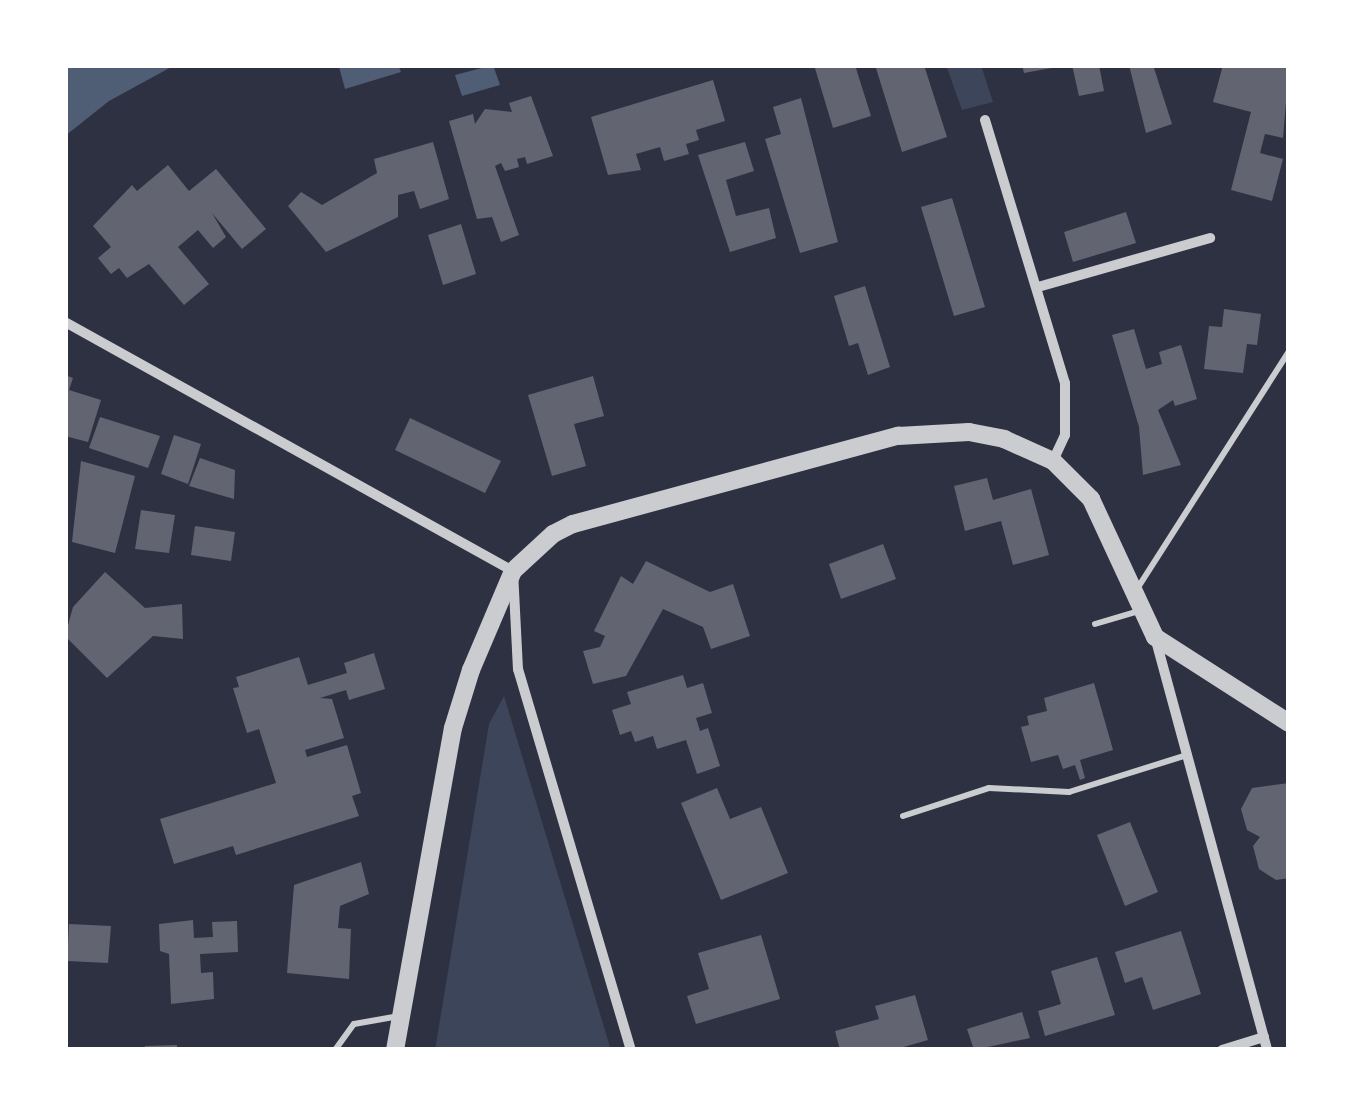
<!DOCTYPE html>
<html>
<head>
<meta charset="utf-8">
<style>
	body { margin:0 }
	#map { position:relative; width:1354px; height:1115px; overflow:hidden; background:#2d3142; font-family:"Libre Baskerville",serif }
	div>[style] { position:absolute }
	.green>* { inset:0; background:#3c4559 }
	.water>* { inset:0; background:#4f5d75 }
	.building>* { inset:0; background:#626471 }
	.service>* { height:6px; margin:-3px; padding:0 3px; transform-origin:3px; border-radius:3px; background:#caccd0 }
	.minor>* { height:10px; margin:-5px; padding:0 5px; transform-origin:5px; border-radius:5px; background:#caccd0 }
	.tertiary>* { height:18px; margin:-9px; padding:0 9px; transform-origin:9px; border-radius:9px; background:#caccd0 }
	span { translate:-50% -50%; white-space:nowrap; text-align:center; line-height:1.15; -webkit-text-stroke:10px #fff; paint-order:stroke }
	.frame { position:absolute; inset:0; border:68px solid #fff; pointer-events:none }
</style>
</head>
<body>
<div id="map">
	<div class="green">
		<div style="clip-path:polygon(946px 65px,981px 65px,993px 102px,962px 110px)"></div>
		<div style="clip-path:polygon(504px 696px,611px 1050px,435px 1050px,489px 724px)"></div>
	</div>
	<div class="water">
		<div style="clip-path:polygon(65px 65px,175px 65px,109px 101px,65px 136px)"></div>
		<div style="clip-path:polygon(398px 65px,401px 72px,345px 89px,339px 67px)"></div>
		<div style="clip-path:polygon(493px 65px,500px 85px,462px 96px,455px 75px)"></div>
	</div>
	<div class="building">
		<div style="clip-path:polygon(814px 65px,855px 65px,871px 116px,833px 128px)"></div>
		<div style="clip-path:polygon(875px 65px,924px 65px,947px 137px,902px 152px)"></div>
		<div style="clip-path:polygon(1022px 65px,1057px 65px,1057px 67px,1024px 73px)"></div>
		<div style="clip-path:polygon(1072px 65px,1099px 65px,1104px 91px,1079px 96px)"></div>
		<div style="clip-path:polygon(1129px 65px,1153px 65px,1172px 124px,1146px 133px)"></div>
		<div style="clip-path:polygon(1223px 65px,1289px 65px,1283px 138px,1265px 134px,1260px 153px,1283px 159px,1272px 201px,1231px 190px,1251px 112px,1213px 102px)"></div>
		<div style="clip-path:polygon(713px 80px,725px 121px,696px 130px,699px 140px,686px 144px,689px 154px,664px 161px,660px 147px,636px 154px,641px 170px,608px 175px,591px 117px)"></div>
		<div style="clip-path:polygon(531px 96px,553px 156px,527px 164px,525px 157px,517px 159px,519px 167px,505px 171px,501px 163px,495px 166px,519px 235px,501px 242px,492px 217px,477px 219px,449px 121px,473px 114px,475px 124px,485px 109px,512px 112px,509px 103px)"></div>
		<div style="clip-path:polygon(801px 98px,838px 242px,800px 253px,765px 139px,781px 134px,773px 107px)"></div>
		<div style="clip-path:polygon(433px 142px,449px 199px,420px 209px,414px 191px,398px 195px,398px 217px,326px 252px,288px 206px,301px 192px,322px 205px,377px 173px,374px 159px)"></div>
		<div style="clip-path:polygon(745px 142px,754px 171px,726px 180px,736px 216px,769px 208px,776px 238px,730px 252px,698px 155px)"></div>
		<div style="clip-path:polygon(168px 165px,189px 191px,216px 169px,266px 229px,242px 249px,212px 213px,226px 237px,213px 248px,198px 230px,178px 247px,209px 284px,184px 305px,149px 264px,127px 278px,119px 268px,111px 274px,98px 258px,111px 247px,93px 226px,132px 185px,137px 191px)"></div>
		<div style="clip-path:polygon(952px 198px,985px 307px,954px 316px,921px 207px)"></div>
		<div style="clip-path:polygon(1126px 212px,1136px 243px,1073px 262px,1064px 232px)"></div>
		<div style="clip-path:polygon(461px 224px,476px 274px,443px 285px,428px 235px)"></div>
		<div style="clip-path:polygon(865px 286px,890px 367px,868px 375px,858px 343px,849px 346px,834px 296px)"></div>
		<div style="clip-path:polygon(1224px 309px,1261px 314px,1257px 345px,1247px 344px,1243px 373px,1204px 369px,1209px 326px,1222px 327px)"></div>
		<div style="clip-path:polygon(1134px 329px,1146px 369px,1162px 364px,1159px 352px,1181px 345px,1197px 399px,1175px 406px,1173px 400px,1158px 410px,1181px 465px,1143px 475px,1139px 427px,1112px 335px)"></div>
		<div style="clip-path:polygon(65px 375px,73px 378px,69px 390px,101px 400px,88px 442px,65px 436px)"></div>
		<div style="clip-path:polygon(593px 376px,604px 416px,574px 424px,586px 466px,552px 476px,528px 395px)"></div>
		<div style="clip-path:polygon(100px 417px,160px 436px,148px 468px,89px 448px)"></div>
		<div style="clip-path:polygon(410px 418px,501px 461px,485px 493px,395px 450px)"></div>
		<div style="clip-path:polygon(174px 435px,201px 444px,188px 484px,161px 474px)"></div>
		<div style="clip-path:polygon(200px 458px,235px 470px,234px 499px,189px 486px)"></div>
		<div style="clip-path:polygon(81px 461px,135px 476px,115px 553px,72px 542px)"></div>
		<div style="clip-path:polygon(987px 478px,993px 500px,1031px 489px,1049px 555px,1013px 565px,1001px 521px,965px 531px,954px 486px)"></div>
		<div style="clip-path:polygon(141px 510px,175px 515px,169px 553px,135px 549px)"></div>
		<div style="clip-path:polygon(195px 526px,235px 532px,231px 561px,191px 555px)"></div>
		<div style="clip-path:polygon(883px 544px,896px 579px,841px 599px,829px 564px)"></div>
		<div style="clip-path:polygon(646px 561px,710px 592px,733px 584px,750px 636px,711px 649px,703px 627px,663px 609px,626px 676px,593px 684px,583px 651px,600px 647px,605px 636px,594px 631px,621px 576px,633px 584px)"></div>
		<div style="clip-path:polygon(105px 572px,145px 608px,182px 604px,183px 639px,153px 636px,107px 678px,65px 636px,73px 607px)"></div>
		<div style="clip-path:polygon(374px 653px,385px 689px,349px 700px,346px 690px,320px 698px,332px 699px,344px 738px,305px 750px,307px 757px,347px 745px,361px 793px,352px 796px,359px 816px,236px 855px,233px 846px,174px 864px,160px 819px,276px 783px,259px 729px,247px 733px,233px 688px,239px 687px,236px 677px,299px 657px,308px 685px,347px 673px,344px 663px)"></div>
		<div style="clip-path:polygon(683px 675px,687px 688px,703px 683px,712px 713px,696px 718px,700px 731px,708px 728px,720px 766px,697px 774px,686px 740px,657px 749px,653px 736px,635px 742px,631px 731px,620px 735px,612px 710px,631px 704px,627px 692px)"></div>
		<div style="clip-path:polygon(1094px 683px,1113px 750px,1080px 760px,1085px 778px,1080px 780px,1075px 765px,1063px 769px,1058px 755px,1031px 762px,1021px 727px,1029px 725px,1027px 716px,1047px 711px,1044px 698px)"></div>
		<div style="clip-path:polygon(1289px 783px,1289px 878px,1276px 880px,1259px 869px,1253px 846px,1260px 837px,1247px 830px,1241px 809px,1252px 788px)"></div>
		<div style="clip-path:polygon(717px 788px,730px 819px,761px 807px,788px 873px,721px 900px,681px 803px)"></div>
		<div style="clip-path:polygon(1130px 822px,1158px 892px,1125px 906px,1097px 835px)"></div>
		<div style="clip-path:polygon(361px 862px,369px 894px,340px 906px,338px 928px,351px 929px,349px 979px,287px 973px,294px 885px)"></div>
		<div style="clip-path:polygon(193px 920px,194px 938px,213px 937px,212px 922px,237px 921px,238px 952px,200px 954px,201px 973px,213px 972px,214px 999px,171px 1004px,169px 954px,160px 951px,159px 924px)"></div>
		<div style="clip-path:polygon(69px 924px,111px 926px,108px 963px,67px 961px)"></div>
		<div style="clip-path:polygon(1181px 931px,1201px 994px,1153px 1010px,1142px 977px,1125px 983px,1115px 952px)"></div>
		<div style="clip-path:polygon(761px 935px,780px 999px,696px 1024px,687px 996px,709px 989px,698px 953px)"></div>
		<div style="clip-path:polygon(1097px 957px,1115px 1015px,1045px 1036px,1038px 1011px,1061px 1004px,1051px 971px)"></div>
		<div style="clip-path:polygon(915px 995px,928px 1040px,893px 1050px,840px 1050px,835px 1031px,879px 1019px,875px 1006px)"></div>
		<div style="clip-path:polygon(1022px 1012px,1030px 1038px,974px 1050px,967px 1029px)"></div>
		<div style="clip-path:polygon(177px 1045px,177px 1050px,144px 1050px,145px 1046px)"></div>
	</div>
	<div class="service">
		<div style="left:1137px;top:589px;width:282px;rotate:-57.4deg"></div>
		<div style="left:1095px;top:624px;width:49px;rotate:-16.6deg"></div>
		<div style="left:903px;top:816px;width:90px;rotate:-18deg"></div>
		<div style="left:989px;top:788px;width:80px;rotate:2.9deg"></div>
		<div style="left:1069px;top:792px;width:124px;rotate:-17.4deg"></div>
		<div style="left:335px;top:1050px;width:32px;rotate:-54deg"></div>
		<div style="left:354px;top:1024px;width:46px;rotate:-10.1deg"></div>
	</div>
	<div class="minor">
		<div style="left:985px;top:120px;width:275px;rotate:73.1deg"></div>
		<div style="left:1065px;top:383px;width:52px;rotate:90deg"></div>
		<div style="left:1065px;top:435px;width:29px;rotate:115deg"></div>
		<div style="left:1038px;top:287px;width:179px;rotate:-15.9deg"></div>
		<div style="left:65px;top:322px;width:513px;rotate:29.07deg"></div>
		<div style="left:513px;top:571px;width:98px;rotate:87.1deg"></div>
		<div style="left:518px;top:669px;width:397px;rotate:73.5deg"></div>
		<div style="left:1155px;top:637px;width:428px;rotate:74.8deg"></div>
		<div style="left:1222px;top:1050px;width:44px;rotate:-17.2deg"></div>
	</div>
	<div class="tertiary">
		<div style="left:395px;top:1050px;width:327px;rotate:-79.8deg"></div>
		<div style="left:453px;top:728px;width:61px;rotate:-72.8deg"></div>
		<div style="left:471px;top:670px;width:108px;rotate:-67deg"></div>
		<div style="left:513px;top:571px;width:54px;rotate:-42.8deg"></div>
		<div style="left:553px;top:534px;width:22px;rotate:-27deg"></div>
		<div style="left:573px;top:524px;width:337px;rotate:-15.2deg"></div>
		<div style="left:898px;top:436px;width:71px;rotate:-3.2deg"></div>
		<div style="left:969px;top:432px;width:36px;rotate:11deg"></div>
		<div style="left:1004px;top:439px;width:54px;rotate:24.2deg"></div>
		<div style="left:1053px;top:461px;width:54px;rotate:45deg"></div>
		<div style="left:1091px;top:499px;width:152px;rotate:65.1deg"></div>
		<div style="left:1155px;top:637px;width:159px;rotate:32.7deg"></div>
	</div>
	<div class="frame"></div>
</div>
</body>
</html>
